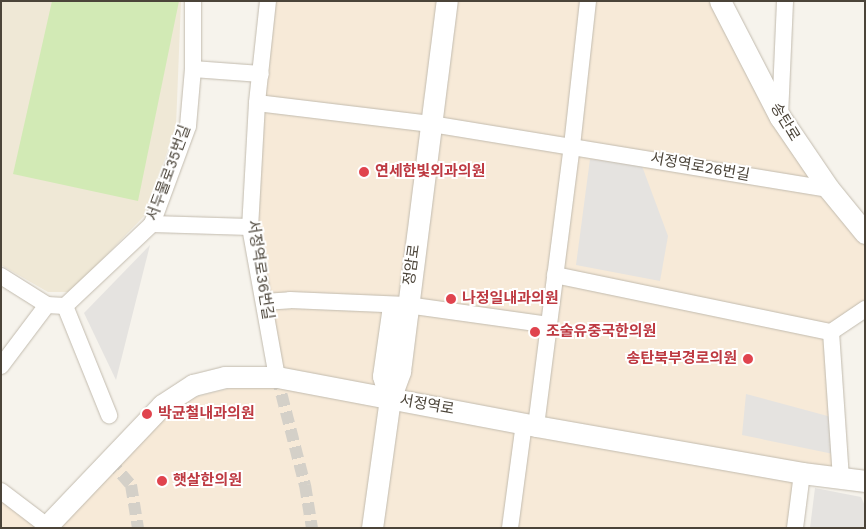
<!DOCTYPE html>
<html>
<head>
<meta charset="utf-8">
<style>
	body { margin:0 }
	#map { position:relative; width:866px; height:529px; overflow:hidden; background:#f6f3ec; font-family:"Work Sans","Noto Sans KR",sans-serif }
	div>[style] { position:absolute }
	.commercial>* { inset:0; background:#f7ead8 }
	.education>* { inset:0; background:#efe8d6 }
	.green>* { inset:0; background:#d2eab5 }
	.parking>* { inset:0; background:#e5e3e0 }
	.pedestrian-tunnel>* { height:12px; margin-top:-6px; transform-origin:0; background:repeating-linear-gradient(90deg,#d4d0c8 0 12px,transparent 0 18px) }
	.roads { filter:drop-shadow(0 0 1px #c2bbae) drop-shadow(0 0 1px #c2bbae) }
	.minor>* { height:16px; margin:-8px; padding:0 8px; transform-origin:8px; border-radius:8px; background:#fff }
	.tertiary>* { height:21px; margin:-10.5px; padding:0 10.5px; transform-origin:10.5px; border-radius:10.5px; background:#fff }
	.dots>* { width:14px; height:14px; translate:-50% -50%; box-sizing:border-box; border:2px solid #fff; border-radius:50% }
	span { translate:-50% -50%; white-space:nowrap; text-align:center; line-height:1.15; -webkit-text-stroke:4px #fff; paint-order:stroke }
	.street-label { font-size:15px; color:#4b4439 }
	.health-label { font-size:15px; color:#be3a42; font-weight:700 }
	.left { translate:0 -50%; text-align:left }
	.right { translate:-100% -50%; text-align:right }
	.frame { position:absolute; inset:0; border:2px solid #4b4439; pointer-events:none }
</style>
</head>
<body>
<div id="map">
	<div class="commercial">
		<div style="clip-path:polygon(268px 1px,720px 1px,780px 117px,865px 230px,865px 309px,831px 332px,841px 478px,802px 473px,795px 528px,1px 528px,1px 495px,47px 526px,162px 405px,277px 377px,250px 227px)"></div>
	</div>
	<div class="education">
		<div style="clip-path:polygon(1px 1px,181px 1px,176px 126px,146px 214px,71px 292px,48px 292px,1px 265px)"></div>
	</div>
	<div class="green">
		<div style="clip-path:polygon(52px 1px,179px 1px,138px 201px,13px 174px)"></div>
	</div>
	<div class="parking">
		<div style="clip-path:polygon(590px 159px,642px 166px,668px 236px,660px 281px,576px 265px)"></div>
		<div style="clip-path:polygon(150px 245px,116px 380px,84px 313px)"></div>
		<div style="clip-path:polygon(746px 394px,835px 418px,838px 455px,742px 435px)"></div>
		<div style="clip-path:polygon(815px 488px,861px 497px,865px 506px,865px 528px,810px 528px)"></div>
	</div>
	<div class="pedestrian-tunnel">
		<div style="left:277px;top:377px;width:112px;rotate:75.5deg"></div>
		<div style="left:305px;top:485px;width:44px;rotate:80.8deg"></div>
		<div style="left:110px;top:461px;width:32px;rotate:49deg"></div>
		<div style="left:131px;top:485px;width:44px;rotate:80.8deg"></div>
	</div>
	<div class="roads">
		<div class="minor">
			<div style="left:268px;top:1px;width:103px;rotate:96.2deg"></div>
			<div style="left:257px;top:103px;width:124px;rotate:93.2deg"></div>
			<div style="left:250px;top:227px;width:152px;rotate:79.8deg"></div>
			<div style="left:193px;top:69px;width:68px;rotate:4.2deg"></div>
			<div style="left:257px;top:103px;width:175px;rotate:6.9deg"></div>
			<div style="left:431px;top:124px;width:403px;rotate:9.3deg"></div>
			<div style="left:780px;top:116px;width:115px;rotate:-87.5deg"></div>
			<div style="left:152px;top:224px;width:98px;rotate:1.8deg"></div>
			<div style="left:555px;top:275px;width:282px;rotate:11.7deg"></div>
			<div style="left:831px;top:332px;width:146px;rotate:86.1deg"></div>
			<div style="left:1px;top:276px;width:54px;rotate:32.2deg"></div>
			<div style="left:264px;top:302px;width:26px;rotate:-4deg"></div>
			<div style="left:290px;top:300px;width:117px;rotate:2.4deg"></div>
			<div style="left:407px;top:305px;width:143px;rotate:8deg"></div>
			<div style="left:65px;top:306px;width:118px;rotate:68deg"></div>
			<div style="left:831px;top:332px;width:41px;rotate:-34.1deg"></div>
			<div style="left:1px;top:366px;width:76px;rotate:-53deg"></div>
			<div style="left:47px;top:305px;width:18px;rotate:3deg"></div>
			<div style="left:65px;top:306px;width:120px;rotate:-43.3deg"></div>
			<div style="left:152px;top:224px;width:104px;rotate:-69.8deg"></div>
			<div style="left:188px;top:126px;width:57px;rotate:-85deg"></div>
			<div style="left:193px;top:69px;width:68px;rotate:-90deg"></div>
			<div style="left:536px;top:426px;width:282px;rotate:-82.7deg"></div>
			<div style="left:572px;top:146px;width:146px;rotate:-83.7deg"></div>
			<div style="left:1px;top:491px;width:58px;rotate:37.3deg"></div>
			<div style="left:510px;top:528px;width:106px;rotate:-82.4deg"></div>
			<div style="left:795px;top:528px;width:55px;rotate:-82.7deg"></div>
		</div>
		<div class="tertiary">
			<div style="left:720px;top:1px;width:131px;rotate:62.7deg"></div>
			<div style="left:780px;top:117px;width:87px;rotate:55.8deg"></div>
			<div style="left:829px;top:189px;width:57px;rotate:50.7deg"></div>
			<div style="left:390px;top:399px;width:24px;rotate:-107deg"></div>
			<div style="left:383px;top:376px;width:64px;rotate:-81.9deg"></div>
			<div style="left:45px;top:528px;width:170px;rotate:-46.4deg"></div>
			<div style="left:162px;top:405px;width:37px;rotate:-33deg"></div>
			<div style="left:193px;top:385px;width:33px;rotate:-14deg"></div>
			<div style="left:225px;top:377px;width:52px"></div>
			<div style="left:277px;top:377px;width:264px;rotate:10.7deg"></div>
			<div style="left:536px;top:426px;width:270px;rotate:10deg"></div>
			<div style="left:802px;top:473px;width:64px;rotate:7.2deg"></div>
			<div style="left:372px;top:528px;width:130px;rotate:-82.1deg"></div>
			<div style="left:390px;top:399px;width:30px;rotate:-70deg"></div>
			<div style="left:400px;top:371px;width:373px;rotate:-82.8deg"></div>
		</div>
	</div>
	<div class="dots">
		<div style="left:364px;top:172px;background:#e0444e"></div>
		<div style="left:451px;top:299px;background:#e0444e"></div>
		<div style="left:535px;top:332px;background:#e0444e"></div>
		<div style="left:748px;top:359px;background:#e0444e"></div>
		<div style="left:147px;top:414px;background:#e0444e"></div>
		<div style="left:162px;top:481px;background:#e0444e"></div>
	</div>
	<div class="street-label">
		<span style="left:785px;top:122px;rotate:59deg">송탄로</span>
		<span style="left:700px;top:167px;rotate:10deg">서정역로26번길</span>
		<span style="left:169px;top:173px;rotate:-70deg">서두물로35번길</span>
		<span style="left:412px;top:265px;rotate:-82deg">정암로</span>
		<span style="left:260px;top:270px;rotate:81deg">서정역로36번길</span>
		<span style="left:427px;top:405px;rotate:10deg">서정역로</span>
	</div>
	<div class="health-label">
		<span class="left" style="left:375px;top:172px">연세한빛외과의원</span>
		<span class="left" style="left:462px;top:299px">나정일내과의원</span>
		<span class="left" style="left:546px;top:332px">조술유중국한의원</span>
		<span class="right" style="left:737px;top:359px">송탄북부경로의원</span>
		<span class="left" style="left:158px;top:414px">박균철내과의원</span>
		<span class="left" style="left:173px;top:481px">햇살한의원</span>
	</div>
	<div class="frame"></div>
</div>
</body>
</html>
